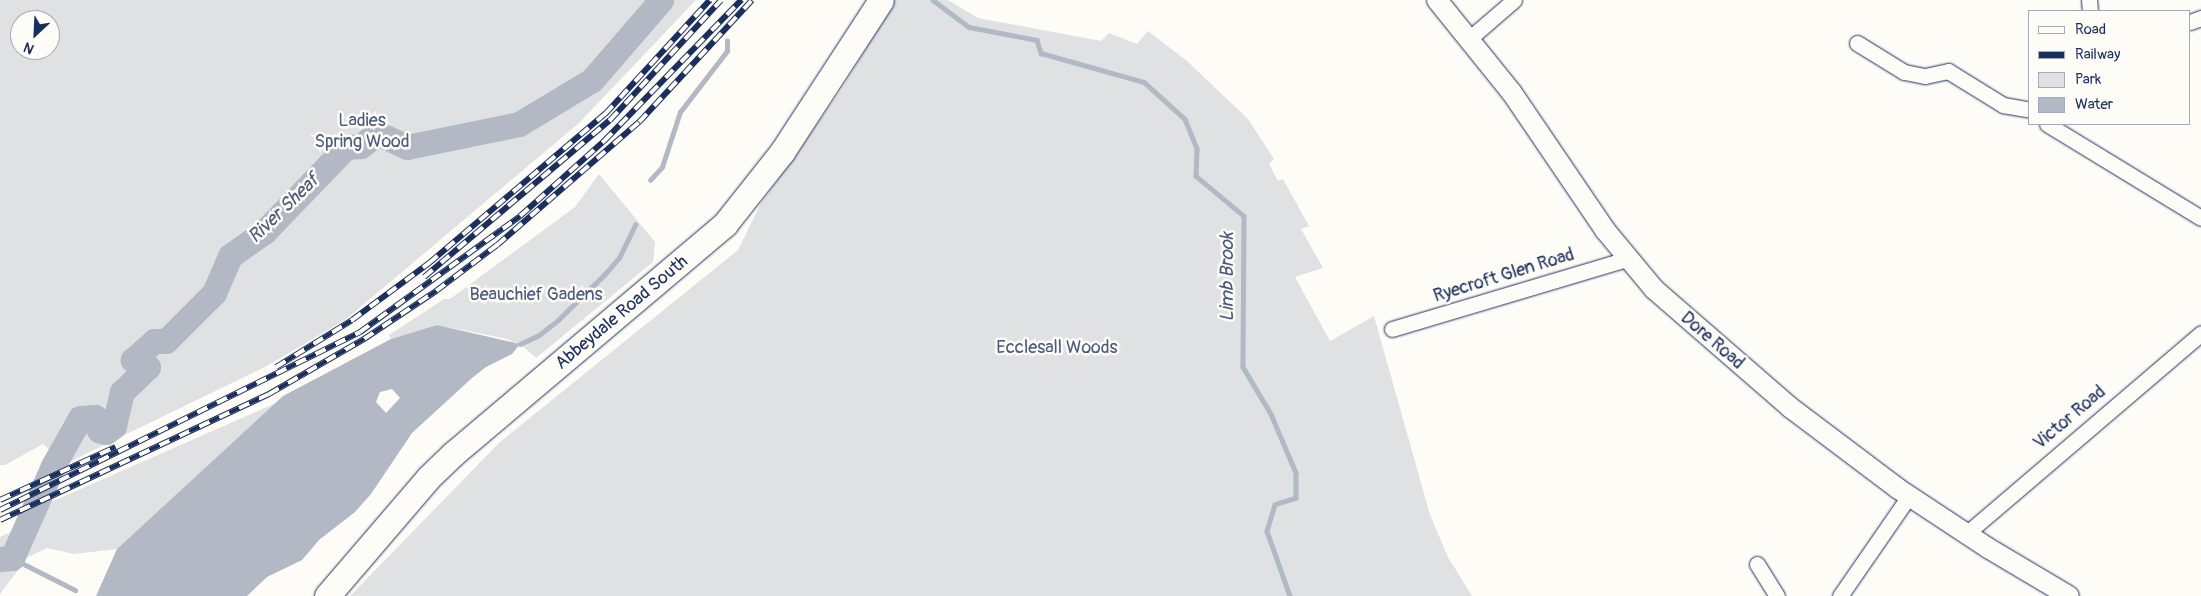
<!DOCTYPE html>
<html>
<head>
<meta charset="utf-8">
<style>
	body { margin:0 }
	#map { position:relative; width:2201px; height:596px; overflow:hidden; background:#fdfcf7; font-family:Pangolin,sans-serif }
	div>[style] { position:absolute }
	.green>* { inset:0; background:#e0e1e3 }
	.water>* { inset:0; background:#b3b8c5 }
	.stream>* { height:4.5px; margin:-2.25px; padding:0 2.25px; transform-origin:2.25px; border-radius:2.25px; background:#b3b8c5 }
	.river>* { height:25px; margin:-12.5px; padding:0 12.5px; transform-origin:12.5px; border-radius:12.5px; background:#b3b8c5 }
	.roads { filter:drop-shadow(0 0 1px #1b2f5e) drop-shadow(0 0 1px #1b2f5e) }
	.minor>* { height:15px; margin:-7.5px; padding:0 7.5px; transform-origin:7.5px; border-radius:7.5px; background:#fdfcf7 }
	.tertiary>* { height:20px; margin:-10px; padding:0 10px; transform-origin:10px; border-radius:10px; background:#fdfcf7 }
	.primary>* { height:25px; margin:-12.5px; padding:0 12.5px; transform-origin:12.5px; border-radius:12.5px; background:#fdfcf7 }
	.rail>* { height:5.5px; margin-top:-2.75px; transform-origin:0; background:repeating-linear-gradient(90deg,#fdfcf7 0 11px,#1b2f5e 0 22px); box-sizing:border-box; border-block:1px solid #1b2f5e }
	span { translate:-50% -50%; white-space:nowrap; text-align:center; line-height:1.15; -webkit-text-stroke:5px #fdfcf7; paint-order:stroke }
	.park-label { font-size:18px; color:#4c5c7f }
	.street-label { font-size:18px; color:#1b2f5e }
	.water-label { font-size:19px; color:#49587d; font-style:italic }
	.legend { position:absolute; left:2028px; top:10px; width:162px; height:115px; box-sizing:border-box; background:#fdfcf7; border:1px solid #a3aaba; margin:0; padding:6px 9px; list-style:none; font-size:15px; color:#1b2f5e }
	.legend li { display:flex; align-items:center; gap:10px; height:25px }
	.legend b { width:25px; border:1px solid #a3aaba }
	.north { position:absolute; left:10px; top:10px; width:50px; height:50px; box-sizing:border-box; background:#fdfcf7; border:1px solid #a3aaba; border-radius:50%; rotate:205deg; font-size:14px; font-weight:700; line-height:20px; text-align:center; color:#1b2f5e }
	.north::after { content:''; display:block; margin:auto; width:18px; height:22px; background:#1b2f5e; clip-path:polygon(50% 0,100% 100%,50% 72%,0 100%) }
</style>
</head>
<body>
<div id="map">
	<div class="green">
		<div style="clip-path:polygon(evenodd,0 0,696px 0,579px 123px,345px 320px,265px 367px,65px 464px,43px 444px,5px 465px,0 465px,0 0,20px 20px,50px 20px,50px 50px,20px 50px,20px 20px)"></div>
		<div style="clip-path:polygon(895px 0,948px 0,978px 18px,1101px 41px,1109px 33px,1137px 44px,1148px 31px,1187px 61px,1248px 119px,1274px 159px,1269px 164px,1278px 181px,1283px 179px,1309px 226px,1301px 229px,1323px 268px,1295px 277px,1330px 341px,1374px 316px,1430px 515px,1448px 557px,1472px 596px,350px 596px,500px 442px,738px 250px,760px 205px,841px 90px)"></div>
		<div style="clip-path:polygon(599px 174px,655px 242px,653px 262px,536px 358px,520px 344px,503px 338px,437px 325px,391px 339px,389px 335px,444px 299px,450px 299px,575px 207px)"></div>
		<div style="clip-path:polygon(276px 403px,117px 549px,74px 554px,47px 548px,28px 557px,0 594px,0 537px,11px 532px,24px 514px)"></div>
	</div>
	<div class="water">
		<div style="clip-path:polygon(evenodd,437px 325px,520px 344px,512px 354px,486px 367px,472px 378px,412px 433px,371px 494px,355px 512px,319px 540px,302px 560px,267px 577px,247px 596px,96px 596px,117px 549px,283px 396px,391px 339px,437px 325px,392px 389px,400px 398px,386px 413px,376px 402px,380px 392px,392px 389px)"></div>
	</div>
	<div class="stream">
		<div style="left:933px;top:0;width:45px;rotate:36.9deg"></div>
		<div style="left:969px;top:27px;width:69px;rotate:10.8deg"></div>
		<div style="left:1037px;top:40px;width:14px;rotate:73deg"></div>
		<div style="left:1041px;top:53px;width:107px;rotate:15.7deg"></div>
		<div style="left:1144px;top:82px;width:55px;rotate:42.1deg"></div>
		<div style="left:1185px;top:119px;width:32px;rotate:68deg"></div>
		<div style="left:1197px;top:149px;width:27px;rotate:92deg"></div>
		<div style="left:1196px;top:176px;width:62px;rotate:39.8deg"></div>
		<div style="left:1244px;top:216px;width:151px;rotate:90.4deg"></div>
		<div style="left:1243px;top:367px;width:55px;rotate:59.2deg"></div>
		<div style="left:1271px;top:414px;width:64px;rotate:67deg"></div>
		<div style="left:1296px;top:473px;width:25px;rotate:90deg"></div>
		<div style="left:1296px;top:498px;width:22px;rotate:162deg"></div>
		<div style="left:1275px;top:505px;width:27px;rotate:107deg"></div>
		<div style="left:1267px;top:531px;width:69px;rotate:70.5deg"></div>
		<div style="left:650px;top:180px;width:18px;rotate:-47deg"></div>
		<div style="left:662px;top:167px;width:58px;rotate:-71.9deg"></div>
		<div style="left:680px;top:112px;width:77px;rotate:-52.4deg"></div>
		<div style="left:727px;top:51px;width:10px;rotate:-90deg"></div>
		<div style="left:520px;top:344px;width:21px;rotate:-25deg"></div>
		<div style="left:539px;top:335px;width:24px;rotate:-38deg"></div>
		<div style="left:558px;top:320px;width:66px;rotate:-44.4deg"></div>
		<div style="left:605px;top:274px;width:21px;rotate:-49deg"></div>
		<div style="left:619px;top:258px;width:37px;rotate:-64deg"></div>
		<div style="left:12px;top:558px;width:71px;rotate:26.9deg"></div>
	</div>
	<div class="river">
		<div style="left:0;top:559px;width:12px;rotate:-5deg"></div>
		<div style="left:12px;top:558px;width:101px;rotate:-66deg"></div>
		<div style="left:53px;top:466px;width:55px;rotate:-60.6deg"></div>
		<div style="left:80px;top:418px;width:15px;rotate:-4deg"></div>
		<div style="left:95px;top:417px;width:14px;rotate:73deg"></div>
		<div style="left:99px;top:430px;width:7px;rotate:16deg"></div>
		<div style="left:106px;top:432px;width:10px;rotate:-37deg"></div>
		<div style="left:114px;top:426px;width:35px;rotate:-77deg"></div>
		<div style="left:122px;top:392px;width:36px;rotate:-44deg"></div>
		<div style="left:148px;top:367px;width:17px;rotate:-155deg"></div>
		<div style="left:133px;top:360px;width:28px;rotate:-42deg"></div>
		<div style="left:154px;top:341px;width:12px"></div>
		<div style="left:166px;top:341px;width:68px;rotate:-45deg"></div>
		<div style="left:214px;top:293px;width:40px;rotate:-66.6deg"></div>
		<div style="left:230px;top:256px;width:42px;rotate:-35.2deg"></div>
		<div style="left:264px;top:232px;width:118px;rotate:-46deg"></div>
		<div style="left:346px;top:147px;width:15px;rotate:-4deg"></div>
		<div style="left:361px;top:146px;width:21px;rotate:-39deg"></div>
		<div style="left:377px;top:133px;width:33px;rotate:25deg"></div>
		<div style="left:407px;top:147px;width:114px;rotate:-11.6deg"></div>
		<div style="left:519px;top:124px;width:85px;rotate:-31.1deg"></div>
		<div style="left:592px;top:80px;width:106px;rotate:-49.2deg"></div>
	</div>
	<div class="roads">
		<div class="minor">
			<div style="left:2089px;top:0;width:11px;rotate:85deg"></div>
			<div style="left:2190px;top:22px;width:12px;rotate:-20deg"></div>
			<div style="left:1470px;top:38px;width:58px;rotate:-40.8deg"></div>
			<div style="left:1857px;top:43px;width:55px;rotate:31.7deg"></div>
			<div style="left:1904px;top:72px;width:21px;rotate:11deg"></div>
			<div style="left:1925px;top:76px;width:24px;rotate:-12deg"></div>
			<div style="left:1948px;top:71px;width:65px;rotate:31.7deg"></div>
			<div style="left:2003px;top:105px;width:27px;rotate:10deg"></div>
			<div style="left:2047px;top:124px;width:180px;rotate:31.4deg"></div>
			<div style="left:1392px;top:329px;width:245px;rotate:-16.6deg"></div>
			<div style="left:1966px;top:534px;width:309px;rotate:-40.5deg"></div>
			<div style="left:1757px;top:564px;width:38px;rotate:58deg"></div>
			<div style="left:1840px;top:596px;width:121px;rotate:-55.4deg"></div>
		</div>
		<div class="tertiary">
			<div style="left:1437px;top:0;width:119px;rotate:51.1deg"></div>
			<div style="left:1512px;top:93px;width:166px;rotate:55.8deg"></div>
			<div style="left:1605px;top:230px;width:77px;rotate:50.3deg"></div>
			<div style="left:1654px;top:289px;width:181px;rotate:41deg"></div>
			<div style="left:1791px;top:408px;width:133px;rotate:37deg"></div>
			<div style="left:1897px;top:488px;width:109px;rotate:33.4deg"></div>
			<div style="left:1988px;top:548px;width:94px;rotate:30.7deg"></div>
		</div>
		<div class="primary">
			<div style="left:327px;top:596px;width:155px;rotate:-49.4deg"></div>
			<div style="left:428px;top:478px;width:35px;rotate:-44deg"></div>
			<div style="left:453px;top:454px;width:356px;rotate:-40.2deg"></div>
			<div style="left:725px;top:224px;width:92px;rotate:-51.6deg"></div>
			<div style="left:782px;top:152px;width:181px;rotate:-56.9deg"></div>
		</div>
	</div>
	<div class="rail">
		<div style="left:424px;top:277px;width:243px;rotate:-40.2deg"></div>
		<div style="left:610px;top:120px;width:163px;rotate:-47.2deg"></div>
		<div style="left:276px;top:367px;width:89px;rotate:-31.7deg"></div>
		<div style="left:352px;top:320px;width:96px;rotate:-36.5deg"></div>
		<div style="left:429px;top:263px;width:231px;rotate:-40.3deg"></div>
		<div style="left:605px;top:114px;width:155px;rotate:-47.4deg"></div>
		<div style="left:0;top:500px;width:127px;rotate:-24.7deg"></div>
		<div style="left:0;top:510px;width:402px;rotate:-26.3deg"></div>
		<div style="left:360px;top:332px;width:198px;rotate:-35.9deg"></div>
		<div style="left:520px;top:216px;width:113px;rotate:-41.8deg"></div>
		<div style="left:604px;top:141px;width:197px;rotate:-45.8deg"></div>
		<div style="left:0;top:520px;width:297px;rotate:-25.1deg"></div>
		<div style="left:269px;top:394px;width:110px;rotate:-30.1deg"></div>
		<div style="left:364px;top:339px;width:87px;rotate:-33.7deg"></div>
		<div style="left:436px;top:291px;width:76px;rotate:-37deg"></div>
		<div style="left:497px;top:245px;width:188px;rotate:-40.9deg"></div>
		<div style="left:639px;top:122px;width:166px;rotate:-47.2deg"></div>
	</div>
	<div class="park-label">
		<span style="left:362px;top:132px">Ladies<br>Spring Wood</span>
		<span style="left:536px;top:295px">Beauchief Gadens</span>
		<span style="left:1057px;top:348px">Ecclesall Woods</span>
	</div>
	<div class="street-label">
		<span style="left:1504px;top:276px;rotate:-17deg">Ryecroft Glen Road</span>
		<span style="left:622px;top:313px;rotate:-40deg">Abbeydale Road South</span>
		<span style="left:1712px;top:341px;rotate:41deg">Dore Road</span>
		<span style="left:2070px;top:418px;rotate:-40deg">Victor Road</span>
	</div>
	<div class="water-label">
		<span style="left:284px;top:209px;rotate:-44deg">River Sheaf</span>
		<span style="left:1228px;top:277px;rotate:-90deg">Limb Brook</span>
	</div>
	<ul class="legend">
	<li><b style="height:6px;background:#fdfcf7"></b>Road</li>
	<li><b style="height:6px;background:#1b2f5e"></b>Railway</li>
	<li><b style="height:14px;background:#e0e1e3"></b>Park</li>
	<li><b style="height:14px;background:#b3b8c5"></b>Water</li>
	</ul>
	<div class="north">N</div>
</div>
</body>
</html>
